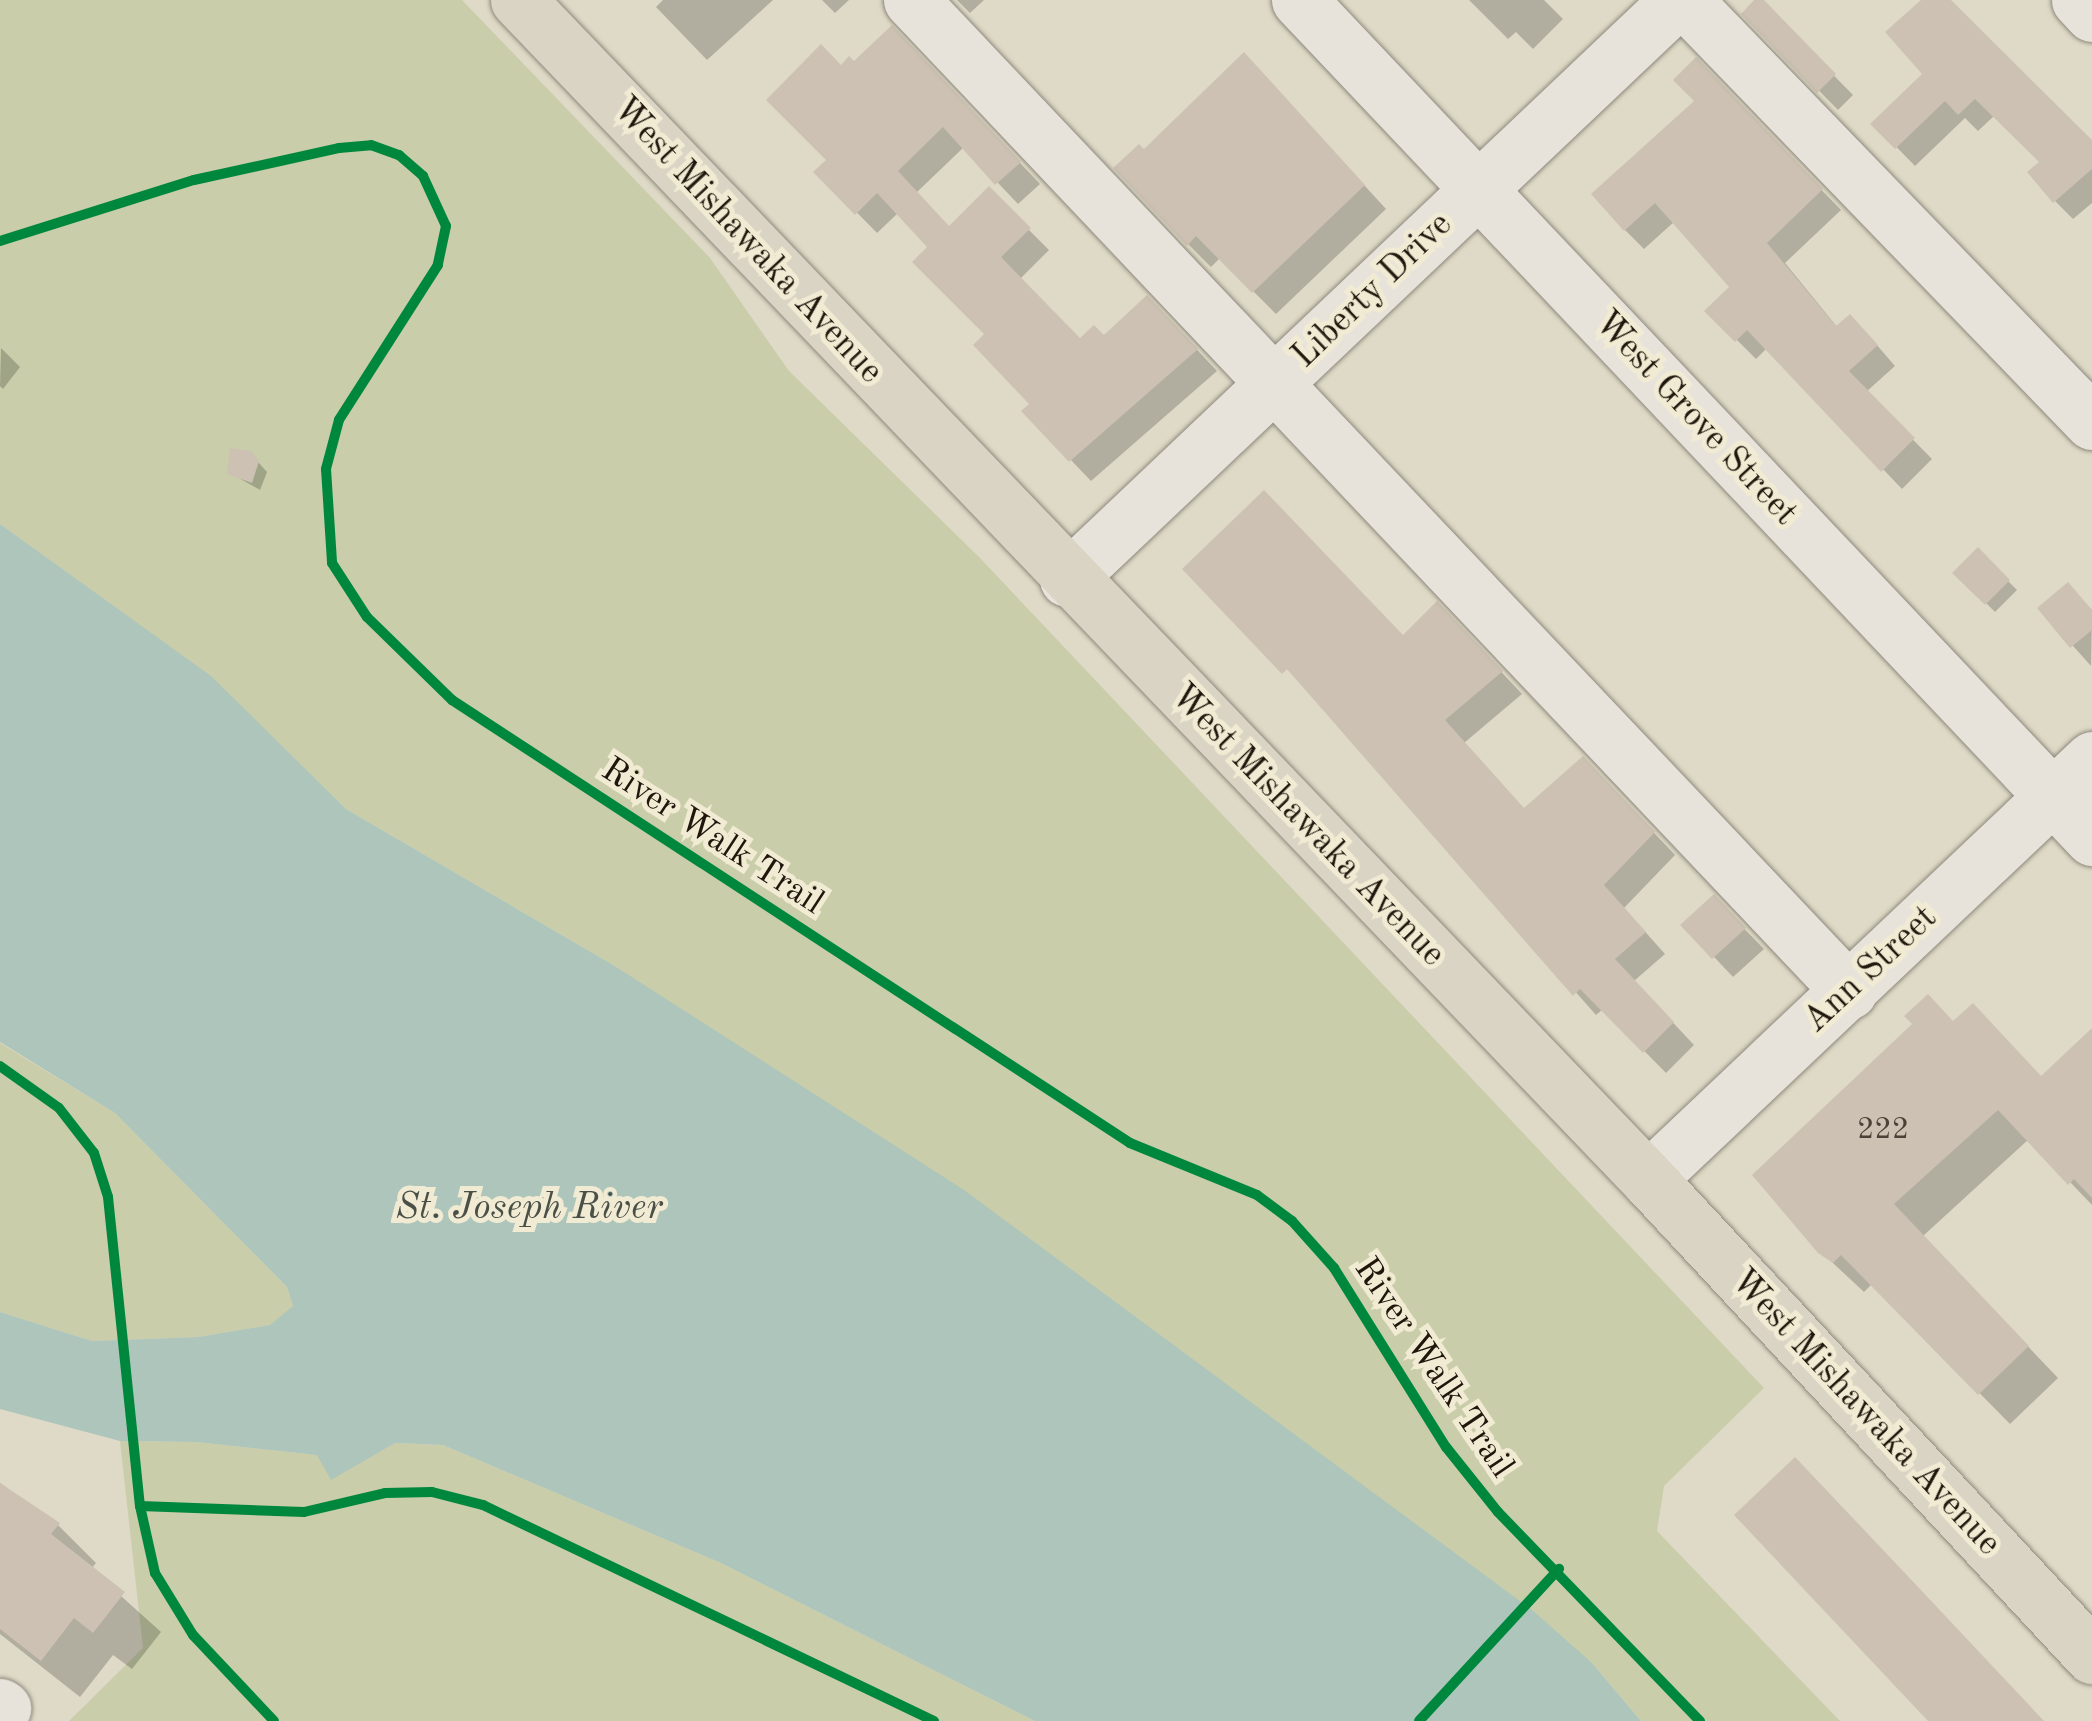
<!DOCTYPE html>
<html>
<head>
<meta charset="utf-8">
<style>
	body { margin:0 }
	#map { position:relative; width:2092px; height:1721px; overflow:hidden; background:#dfdac7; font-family:"Old Standard TT",serif }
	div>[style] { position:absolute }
	.green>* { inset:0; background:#c9cda9 }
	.water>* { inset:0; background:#adc5bb }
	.shadow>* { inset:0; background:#0003 }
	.building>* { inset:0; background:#cdc1b3 }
	.roads { filter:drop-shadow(0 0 2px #8d897d) drop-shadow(0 0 2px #8d897d) }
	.minor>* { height:55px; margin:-27.5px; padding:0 27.5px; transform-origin:27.5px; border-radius:27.5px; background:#e7e3da }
	.major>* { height:55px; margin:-27.5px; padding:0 27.5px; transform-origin:27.5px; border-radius:27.5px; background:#dad4c5 }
	.cycleway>* { height:10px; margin:-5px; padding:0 5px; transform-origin:5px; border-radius:5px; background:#00873e }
	span { translate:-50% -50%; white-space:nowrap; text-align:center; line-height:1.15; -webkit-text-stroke:10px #f1ebd4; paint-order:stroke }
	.number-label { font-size:30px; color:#4b4136 }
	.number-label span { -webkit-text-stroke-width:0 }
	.street-label { font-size:35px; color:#20160c }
	.water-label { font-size:38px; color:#4a5048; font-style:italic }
</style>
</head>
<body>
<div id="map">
	<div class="green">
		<div style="clip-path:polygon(0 0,462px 0,710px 258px,789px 371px,979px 557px,1764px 1388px,1664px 1486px,1657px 1531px,1840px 1721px,1641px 1721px,1592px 1663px,613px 965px,346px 809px,210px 676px,0 524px)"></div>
		<div style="clip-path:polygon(0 1043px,115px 1113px,287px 1287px,293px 1306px,286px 1315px,270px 1325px,198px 1337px,92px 1341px,0 1312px)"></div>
		<div style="clip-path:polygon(120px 1441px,196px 1442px,318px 1455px,331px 1479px,395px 1443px,443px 1445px,721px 1563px,1035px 1721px,69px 1721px,143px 1648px)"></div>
	</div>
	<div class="water">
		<div style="clip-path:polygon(0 524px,211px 676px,346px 809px,613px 965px,964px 1190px,1532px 1610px,1592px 1663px,1641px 1721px,1035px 1721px,721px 1563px,443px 1445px,395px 1443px,331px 1480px,317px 1455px,196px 1442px,120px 1441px,0 1409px,0 1312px,92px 1341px,198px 1337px,270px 1325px,293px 1306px,287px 1287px,115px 1113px,0 1042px)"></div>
	</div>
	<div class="shadow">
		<div style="clip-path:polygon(663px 0,773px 0,707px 60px,656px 7px)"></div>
		<div style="clip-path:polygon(822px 0,849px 0,835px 13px)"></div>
		<div style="clip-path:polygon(957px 0,984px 0,970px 13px)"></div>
		<div style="clip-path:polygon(1469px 0,1544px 0,1563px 19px,1533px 49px,1516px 32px,1508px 39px)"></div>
		<div style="clip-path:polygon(1760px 0,1853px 95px,1838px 110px,1744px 14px)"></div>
		<div style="clip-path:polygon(1925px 0,1949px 0,2092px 141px,2092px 203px,2073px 219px,2055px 201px,2042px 162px,1995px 115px,1978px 131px,1965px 118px,1915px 166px,1874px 124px,1925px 74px)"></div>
		<div style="clip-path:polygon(912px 49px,1040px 184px,1018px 204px,964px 147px,916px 193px,949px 229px,989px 190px,1049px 250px,1020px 279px,1080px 341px,1167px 318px,1217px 371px,1091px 481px,1024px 411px,1032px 404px,930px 247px,898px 213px,877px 233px,817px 172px,829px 161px,841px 68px)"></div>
		<div style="clip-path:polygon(1696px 61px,1841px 210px,1785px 263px,1838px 328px,1869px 336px,1895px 366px,1866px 392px,1932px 459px,1902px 489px,1767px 348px,1756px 359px,1708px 311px,1733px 287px,1675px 221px,1644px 249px,1625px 230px,1697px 101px)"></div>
		<div style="clip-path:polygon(1267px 79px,1386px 209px,1276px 314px,1220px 258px,1211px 267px,1188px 244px,1144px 153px)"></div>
		<div style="clip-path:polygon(1px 348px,20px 367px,3px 389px,0 386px)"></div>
		<div style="clip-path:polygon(250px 453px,267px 472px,260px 490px,230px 473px)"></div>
		<div style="clip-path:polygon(1978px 551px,2017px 590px,1995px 612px,1956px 573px)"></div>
		<div style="clip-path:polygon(1186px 569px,1403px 638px,1458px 626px,1522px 694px,1464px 743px,1525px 811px,1604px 780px,1675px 855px,1624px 908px,1665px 954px,1634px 981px,1694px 1045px,1666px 1073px,1603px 1009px,1596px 1015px,1308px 690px)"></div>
		<div style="clip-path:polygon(2068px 585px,2092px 610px,2091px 666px,2040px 609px)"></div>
		<div style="clip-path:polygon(1714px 898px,1764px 949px,1733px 977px,1684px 925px)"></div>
		<div style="clip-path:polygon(1953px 1024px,2042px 1078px,2092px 1032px,2092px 1205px,2029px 1139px,1923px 1236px,2058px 1378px,2010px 1424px,1872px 1284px,1864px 1292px,1820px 1251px)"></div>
		<div style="clip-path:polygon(0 1483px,58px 1525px,96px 1563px,91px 1569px,161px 1632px,132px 1669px,113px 1655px,80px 1697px,0 1634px)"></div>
	</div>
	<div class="building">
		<div style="clip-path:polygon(1754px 0,1764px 0,1836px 74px,1817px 93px,1741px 14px)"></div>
		<div style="clip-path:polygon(1921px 0,1951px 0,2092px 140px,2092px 169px,2053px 203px,2027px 172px,2039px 162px,1975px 99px,1958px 115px,1945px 101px,1895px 149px,1870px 124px,1922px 74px,1885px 32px)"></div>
		<div style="clip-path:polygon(892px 25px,1021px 162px,995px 185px,943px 127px,898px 171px,949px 226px,989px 186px,1031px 228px,1001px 257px,1080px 338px,1094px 325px,1104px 335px,1147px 295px,1198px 349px,1069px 462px,1021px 411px,1029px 404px,973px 345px,984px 334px,912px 262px,927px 247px,877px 193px,855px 215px,813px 172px,826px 160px,766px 100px,821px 44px,841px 65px,849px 56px,854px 61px)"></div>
		<div style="clip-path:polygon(1244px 52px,1365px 185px,1252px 293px,1196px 236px,1187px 246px,1113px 168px,1139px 144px,1144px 149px)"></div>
		<div style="clip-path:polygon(1696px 57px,1823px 189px,1767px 243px,1836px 326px,1850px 314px,1878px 345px,1849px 371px,1915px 438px,1881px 472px,1747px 330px,1735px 342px,1704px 311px,1729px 287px,1655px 203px,1624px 231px,1591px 194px,1694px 101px,1673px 80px)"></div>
		<div style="clip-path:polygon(230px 448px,251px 451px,259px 461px,252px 483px,227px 474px)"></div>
		<div style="clip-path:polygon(1264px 490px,1403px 635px,1437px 601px,1503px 671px,1445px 720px,1524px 808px,1583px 756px,1655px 832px,1604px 885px,1646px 932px,1615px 959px,1674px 1022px,1643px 1053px,1580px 989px,1573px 996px,1287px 669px,1282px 674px,1182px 569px)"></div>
		<div style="clip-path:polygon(1978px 547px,2010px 580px,1985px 605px,1952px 573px)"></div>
		<div style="clip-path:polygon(2068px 582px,2092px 610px,2092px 630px,2070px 648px,2037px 608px)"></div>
		<div style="clip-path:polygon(1714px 894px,1746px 928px,1712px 959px,1680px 925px)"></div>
		<div style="clip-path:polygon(1928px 994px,1953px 1021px,1973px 1003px,2041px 1076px,2092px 1028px,2092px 1198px,2074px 1179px,2068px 1185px,1998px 1110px,1894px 1204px,2029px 1346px,1978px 1395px,1841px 1255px,1833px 1263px,1818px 1253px,1752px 1175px,1912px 1024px,1904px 1016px)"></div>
		<div style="clip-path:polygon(1795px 1457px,1903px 1571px,2044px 1721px,1928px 1721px,1734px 1515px)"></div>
		<div style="clip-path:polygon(0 1483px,60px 1523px,51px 1534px,125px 1592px,93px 1633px,74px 1618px,41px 1661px,0 1629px)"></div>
	</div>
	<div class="roads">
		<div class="minor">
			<div style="left:911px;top:0;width:1365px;rotate:46.57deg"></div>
			<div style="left:1299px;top:0;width:1154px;rotate:46.58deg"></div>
			<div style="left:1684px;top:0;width:587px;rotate:45.97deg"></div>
			<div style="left:2079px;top:0;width:19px;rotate:47deg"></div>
			<div style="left:1067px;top:579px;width:842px;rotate:-43.46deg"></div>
			<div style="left:1648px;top:1179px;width:611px;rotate:-43.41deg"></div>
			<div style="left:0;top:1706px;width:4px;rotate:34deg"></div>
		</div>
		<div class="major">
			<div style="left:518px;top:0;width:1633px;rotate:46.22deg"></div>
			<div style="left:1648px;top:1179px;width:652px;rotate:47.05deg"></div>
		</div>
	</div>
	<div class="cycleway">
		<div style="left:0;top:241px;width:203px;rotate:-17.5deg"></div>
		<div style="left:194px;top:180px;width:148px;rotate:-12.4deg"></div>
		<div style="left:339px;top:148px;width:32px;rotate:-5deg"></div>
		<div style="left:371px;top:145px;width:30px;rotate:20deg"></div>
		<div style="left:399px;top:155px;width:32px;rotate:41deg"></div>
		<div style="left:423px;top:176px;width:55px;rotate:65.3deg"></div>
		<div style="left:446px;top:226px;width:40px;rotate:102deg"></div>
		<div style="left:438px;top:265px;width:184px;rotate:122.6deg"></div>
		<div style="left:339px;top:420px;width:51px;rotate:104.9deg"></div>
		<div style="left:326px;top:469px;width:94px;rotate:86.3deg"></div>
		<div style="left:332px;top:563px;width:64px;rotate:57.1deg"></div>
		<div style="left:367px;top:617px;width:119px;rotate:44.3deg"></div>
		<div style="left:452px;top:700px;width:810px;rotate:33.16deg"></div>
		<div style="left:1130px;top:1143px;width:137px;rotate:22.3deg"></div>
		<div style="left:1257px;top:1195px;width:44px;rotate:36.6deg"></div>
		<div style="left:1292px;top:1221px;width:63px;rotate:48.2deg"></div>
		<div style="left:1334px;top:1268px;width:211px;rotate:58deg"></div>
		<div style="left:1446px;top:1447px;width:83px;rotate:51.3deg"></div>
		<div style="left:1498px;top:1512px;width:291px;rotate:46deg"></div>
		<div style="left:0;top:1066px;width:72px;rotate:35.4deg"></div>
		<div style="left:59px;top:1108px;width:57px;rotate:52.1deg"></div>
		<div style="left:94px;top:1153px;width:46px;rotate:72.3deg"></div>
		<div style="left:108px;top:1197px;width:311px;rotate:84.1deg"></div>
		<div style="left:140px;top:1506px;width:164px;rotate:2.1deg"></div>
		<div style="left:304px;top:1512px;width:83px;rotate:-13.2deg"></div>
		<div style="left:385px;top:1493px;width:47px;rotate:-1.2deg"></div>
		<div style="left:432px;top:1492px;width:53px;rotate:14.3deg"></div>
		<div style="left:483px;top:1505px;width:500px;rotate:25.59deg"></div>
		<div style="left:140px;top:1506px;width:69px;rotate:77.4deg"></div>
		<div style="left:155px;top:1573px;width:73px;rotate:58.5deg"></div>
		<div style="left:193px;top:1635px;width:118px;rotate:46.7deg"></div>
		<div style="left:1419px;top:1721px;width:207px;rotate:-47.4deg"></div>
	</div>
	<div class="number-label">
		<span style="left:1883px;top:1130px">222</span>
	</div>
	<div class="street-label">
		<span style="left:747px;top:241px;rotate:47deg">West Mishawaka Avenue</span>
		<span style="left:1373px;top:291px;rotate:-44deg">Liberty Drive</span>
		<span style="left:1695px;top:419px;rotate:47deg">West Grove Street</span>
		<span style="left:1307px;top:826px;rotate:46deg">West Mishawaka Avenue</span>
		<span style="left:712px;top:837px;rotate:33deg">River Walk Trail</span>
		<span style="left:1871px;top:970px;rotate:-43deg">Ann Street</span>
		<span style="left:1433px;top:1368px;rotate:56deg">River Walk Trail</span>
		<span style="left:1865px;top:1413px;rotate:47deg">West Mishawaka Avenue</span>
	</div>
	<div class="water-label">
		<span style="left:529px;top:1209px">St. Joseph River</span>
	</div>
</div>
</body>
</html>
